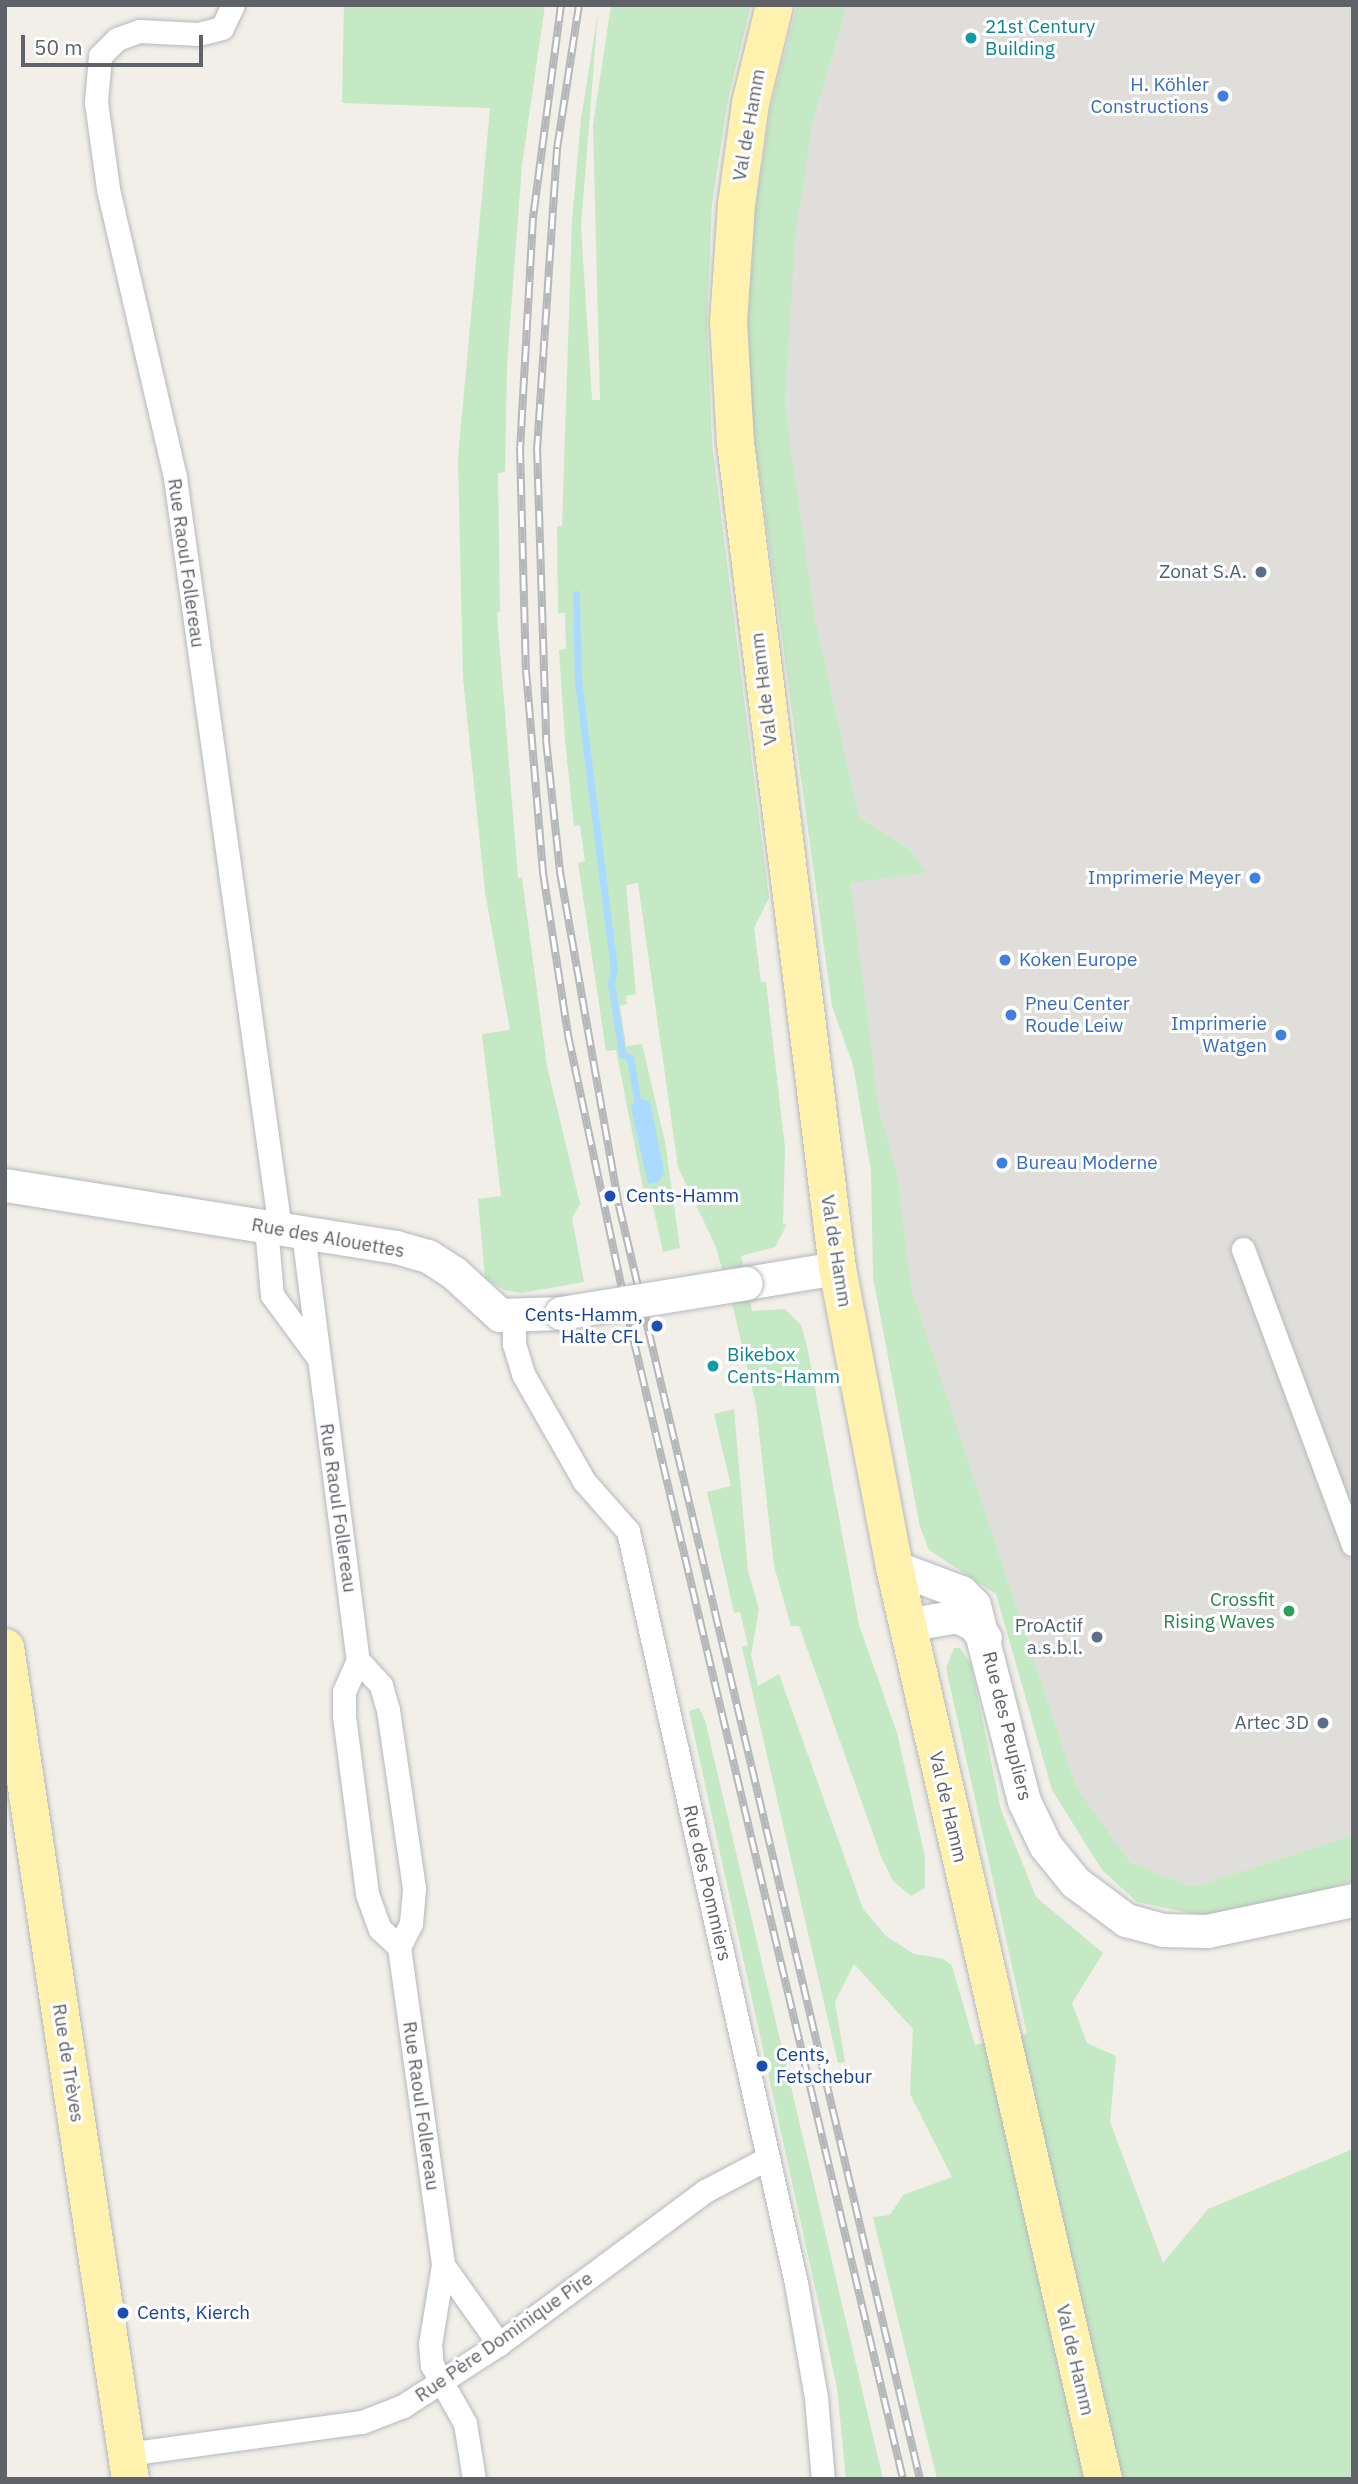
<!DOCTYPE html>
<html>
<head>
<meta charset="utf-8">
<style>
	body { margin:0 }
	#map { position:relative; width:1358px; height:2484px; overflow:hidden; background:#f1efe8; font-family:"IBM Plex Sans",sans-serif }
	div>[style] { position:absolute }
	.industrial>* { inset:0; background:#e0deda }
	.green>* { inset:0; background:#c5e8c5 }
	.water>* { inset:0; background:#aadaff }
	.stream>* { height:7px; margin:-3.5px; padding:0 3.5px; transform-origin:3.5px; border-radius:3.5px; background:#aadaff }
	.roads { filter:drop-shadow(0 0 2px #b5b8bc) drop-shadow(0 0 2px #b5b8bc) }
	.street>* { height:23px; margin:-11.5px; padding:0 11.5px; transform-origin:11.5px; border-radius:11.5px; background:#fff }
	.secondary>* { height:33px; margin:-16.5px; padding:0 16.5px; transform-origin:16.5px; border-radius:16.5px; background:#fff }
	.primary>* { height:37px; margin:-18.5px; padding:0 18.5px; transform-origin:18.5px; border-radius:18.5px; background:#fff2af }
	.rail>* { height:8px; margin-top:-4px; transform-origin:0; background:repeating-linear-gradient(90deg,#fff 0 16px,#b6b7b8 0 32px); box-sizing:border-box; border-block:2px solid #b6b7b8 }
	.bridges { filter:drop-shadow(0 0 2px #b6babf) drop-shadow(0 0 2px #b6babf) }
	.secondary-bridge>* { height:33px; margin:-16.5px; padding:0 16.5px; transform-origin:16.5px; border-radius:16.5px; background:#fff }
	.dots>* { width:19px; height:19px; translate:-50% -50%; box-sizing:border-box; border:4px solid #fff; border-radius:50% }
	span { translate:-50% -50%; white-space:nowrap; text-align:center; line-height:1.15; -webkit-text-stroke:6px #fff; paint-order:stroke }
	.culture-label { font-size:19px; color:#0d838f }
	.left { translate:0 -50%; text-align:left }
	.shop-label { font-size:19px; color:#366cbe }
	.right { translate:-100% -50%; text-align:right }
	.street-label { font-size:19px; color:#5f6368 }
	.service-label { font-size:19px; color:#4e5e75 }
	.transit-label { font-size:19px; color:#164399 }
	.leisure-label { font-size:19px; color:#27864d }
	.frame { position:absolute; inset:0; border:7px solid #5f6368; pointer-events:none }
	.scale { position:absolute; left:21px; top:35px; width:182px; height:32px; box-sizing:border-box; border:4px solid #5f6368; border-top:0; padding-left:9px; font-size:21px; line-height:24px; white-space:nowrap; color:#5f6368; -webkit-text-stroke:5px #fff; paint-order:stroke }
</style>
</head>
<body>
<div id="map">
	<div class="industrial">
		<div style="clip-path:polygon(847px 5px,1353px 5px,1353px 1835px,1193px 1887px,1130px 1862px,1076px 1786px,912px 1291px,897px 1173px,879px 1108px,851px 883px,925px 873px,911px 850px,859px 817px,815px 617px,785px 405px,794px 237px,813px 123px)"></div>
	</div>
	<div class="green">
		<div style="clip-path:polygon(344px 5px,545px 5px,522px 165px,507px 364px,505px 472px,498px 473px,500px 612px,497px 613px,518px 878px,522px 878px,547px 1066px,580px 1204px,572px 1218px,584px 1282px,522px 1293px,504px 1290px,485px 1278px,478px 1199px,501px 1196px,482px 1034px,510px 1030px,485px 892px,463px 678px,458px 458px,490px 108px,342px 103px)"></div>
		<div style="clip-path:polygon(611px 5px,751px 5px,728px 99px,712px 204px,707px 322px,712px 443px,769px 898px,754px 928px,761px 982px,766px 982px,785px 1148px,783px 1224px,787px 1224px,775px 1247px,741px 1256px,752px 1311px,785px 1309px,801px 1325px,807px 1346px,859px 1625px,897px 1733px,925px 1857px,925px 1888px,911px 1896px,893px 1881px,882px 1859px,799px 1626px,791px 1626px,774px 1566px,756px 1405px,735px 1315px,716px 1247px,678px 1167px,638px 883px,626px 885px,636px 994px,626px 996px,627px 1004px,620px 1006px,626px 1046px,642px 1044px,665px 1142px,680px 1248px,663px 1252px,649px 1188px,643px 1188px,616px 1050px,606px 1051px,578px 863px,585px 861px,580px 825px,574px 826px,565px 740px,559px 650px,566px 649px,565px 613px,558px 613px,557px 526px,562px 526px,572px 221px,581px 119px,598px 12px,581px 226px,592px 400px,600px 400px,593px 125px)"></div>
		<div style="clip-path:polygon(797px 5px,847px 5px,813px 123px,795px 237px,785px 405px,815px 617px,859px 817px,911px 850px,926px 873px,851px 883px,879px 1108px,897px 1173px,912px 1291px,1076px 1786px,1130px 1862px,1193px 1887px,1353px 1835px,1353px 1881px,1274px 1906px,1199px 1915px,1137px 1902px,1102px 1870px,1052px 1790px,996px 1594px,929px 1550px,920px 1527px,873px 1277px,871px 1171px,853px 1065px,832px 1006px,751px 411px,748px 322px,756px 207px,771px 107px)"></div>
		<div style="clip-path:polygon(734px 1409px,748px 1571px,759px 1609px,751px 1655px,758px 1686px,779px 1674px,863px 1909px,886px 1936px,914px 1954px,944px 1959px,952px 1966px,975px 2045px,1027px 2034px,946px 1668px,954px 1648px,960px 1648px,971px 1664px,1001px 1810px,1036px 1897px,1103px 1953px,1072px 2003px,1087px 2043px,1116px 2056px,1110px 2122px,1163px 2263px,1208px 2209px,1353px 2149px,1353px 2479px,937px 2479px,873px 2217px,890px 2215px,903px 2195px,952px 2177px,910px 2094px,913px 2029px,854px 1964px,835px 2002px,845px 2062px,838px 2063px,742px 1647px,748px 1645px,740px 1612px,734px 1613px,707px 1492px,731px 1486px,714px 1414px)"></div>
		<div style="clip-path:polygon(699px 1708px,705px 1720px,883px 2479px,846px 2479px,837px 2388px,689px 1711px)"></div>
	</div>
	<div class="water">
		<div style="clip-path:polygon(637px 1097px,650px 1102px,664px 1172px,659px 1182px,648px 1184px,631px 1107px)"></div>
	</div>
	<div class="stream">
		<div style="left:576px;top:594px;width:87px;rotate:88.7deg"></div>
		<div style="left:578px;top:681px;width:290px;rotate:82.9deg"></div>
		<div style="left:614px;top:969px;width:14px;rotate:102deg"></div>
		<div style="left:611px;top:983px;width:72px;rotate:81.2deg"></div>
		<div style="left:622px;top:1054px;width:9px;rotate:27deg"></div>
		<div style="left:630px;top:1058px;width:40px;rotate:80deg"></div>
	</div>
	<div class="roads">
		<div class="street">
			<div style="left:233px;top:5px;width:25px;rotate:116deg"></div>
			<div style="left:222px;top:28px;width:25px;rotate:166deg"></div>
			<div style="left:198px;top:34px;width:59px;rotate:-177.1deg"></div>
			<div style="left:139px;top:31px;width:23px;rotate:160deg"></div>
			<div style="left:117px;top:39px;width:24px;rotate:135deg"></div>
			<div style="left:100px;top:56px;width:46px;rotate:95deg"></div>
			<div style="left:96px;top:102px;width:88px;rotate:82.1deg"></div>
			<div style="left:108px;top:189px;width:297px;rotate:76.9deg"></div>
			<div style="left:175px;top:478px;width:758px;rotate:82.04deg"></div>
			<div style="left:266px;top:1227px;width:68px;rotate:85deg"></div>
			<div style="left:272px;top:1295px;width:76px;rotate:53.6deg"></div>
			<div style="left:303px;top:1233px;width:431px;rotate:82.7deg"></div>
			<div style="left:358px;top:1660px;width:35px;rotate:114deg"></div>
			<div style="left:344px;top:1692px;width:24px;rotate:90deg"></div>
			<div style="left:344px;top:1716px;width:179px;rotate:82.6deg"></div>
			<div style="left:367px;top:1894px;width:37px;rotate:70deg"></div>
			<div style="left:380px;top:1929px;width:26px;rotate:43deg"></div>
			<div style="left:399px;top:1947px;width:27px;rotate:-63deg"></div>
			<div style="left:411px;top:1923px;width:35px;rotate:-85deg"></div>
			<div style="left:414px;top:1888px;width:180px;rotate:-98.3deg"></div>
			<div style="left:388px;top:1710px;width:26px;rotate:-106deg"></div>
			<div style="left:381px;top:1685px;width:34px;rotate:-133deg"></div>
			<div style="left:1243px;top:1249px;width:315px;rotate:69.6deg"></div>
			<div style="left:514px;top:1318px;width:26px;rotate:90deg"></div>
			<div style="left:514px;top:1344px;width:31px;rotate:73deg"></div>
			<div style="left:523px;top:1374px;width:123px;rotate:60.3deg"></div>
			<div style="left:584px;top:1481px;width:67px;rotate:48.7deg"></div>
			<div style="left:628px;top:1531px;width:771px;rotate:77.41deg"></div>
			<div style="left:796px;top:2283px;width:117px;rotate:80.1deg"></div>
			<div style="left:816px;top:2398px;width:81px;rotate:85.1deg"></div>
			<div style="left:399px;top:1947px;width:321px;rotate:82.1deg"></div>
			<div style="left:443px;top:2265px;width:80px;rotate:99.3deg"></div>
			<div style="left:430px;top:2344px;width:21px;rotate:85deg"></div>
			<div style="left:432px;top:2365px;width:67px;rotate:60.4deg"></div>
			<div style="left:465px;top:2423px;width:57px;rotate:80.9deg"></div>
			<div style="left:443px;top:2265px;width:97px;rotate:54.7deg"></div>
			<div style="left:127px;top:2454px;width:237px;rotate:-7.8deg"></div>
			<div style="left:362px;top:2422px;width:44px;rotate:-21.3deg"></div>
			<div style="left:403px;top:2406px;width:114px;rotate:-32.9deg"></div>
			<div style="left:499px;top:2344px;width:257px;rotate:-36.6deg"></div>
			<div style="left:705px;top:2191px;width:71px;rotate:-27.6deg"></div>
		</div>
		<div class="secondary">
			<div style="left:5px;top:1185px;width:396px;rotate:9deg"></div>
			<div style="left:396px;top:1247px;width:33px;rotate:16deg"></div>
			<div style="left:428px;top:1256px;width:30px;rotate:33deg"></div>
			<div style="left:453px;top:1272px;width:64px;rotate:42.5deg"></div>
			<div style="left:500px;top:1315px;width:61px;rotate:-1.9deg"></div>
			<div style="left:746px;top:1283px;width:92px;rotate:-9.4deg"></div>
			<div style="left:894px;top:1567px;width:72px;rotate:20.5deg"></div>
			<div style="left:961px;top:1592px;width:18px;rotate:45deg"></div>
			<div style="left:974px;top:1605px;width:202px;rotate:75.7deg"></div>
			<div style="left:1024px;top:1801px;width:49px;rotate:64.5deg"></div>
			<div style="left:1045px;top:1845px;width:48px;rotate:51deg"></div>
			<div style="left:1075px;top:1882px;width:64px;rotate:36.7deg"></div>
			<div style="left:1126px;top:1920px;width:38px;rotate:15deg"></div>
			<div style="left:1163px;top:1930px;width:44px;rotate:1.3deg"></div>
			<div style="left:1207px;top:1931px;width:149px;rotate:-12deg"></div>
			<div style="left:907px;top:1625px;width:51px;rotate:-10.2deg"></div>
			<div style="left:957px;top:1616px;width:18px;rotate:27deg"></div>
			<div style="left:973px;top:1624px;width:18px;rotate:49deg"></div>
		</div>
		<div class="primary">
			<div style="left:774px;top:5px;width:101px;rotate:103.8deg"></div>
			<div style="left:750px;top:103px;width:102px;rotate:97.9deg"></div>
			<div style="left:736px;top:204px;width:117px;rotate:93.9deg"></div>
			<div style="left:728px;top:321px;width:121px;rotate:86.7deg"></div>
			<div style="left:735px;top:442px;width:832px;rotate:82.96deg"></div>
			<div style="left:837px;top:1268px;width:304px;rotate:79.2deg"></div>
			<div style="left:894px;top:1567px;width:936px;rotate:77.09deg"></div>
			<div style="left:5px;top:1647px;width:841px;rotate:81.46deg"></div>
		</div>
	</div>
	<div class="rail">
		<div style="left:561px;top:5px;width:215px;rotate:97.5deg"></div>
		<div style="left:533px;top:218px;width:229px;rotate:93.2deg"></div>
		<div style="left:520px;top:447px;width:223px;rotate:88.5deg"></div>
		<div style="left:526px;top:670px;width:204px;rotate:85.2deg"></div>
		<div style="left:543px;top:873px;width:164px;rotate:81.2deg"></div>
		<div style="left:568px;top:1035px;width:279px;rotate:78deg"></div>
		<div style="left:626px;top:1308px;width:1203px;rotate:76.69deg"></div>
		<div style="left:579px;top:5px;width:146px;rotate:98.7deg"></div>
		<div style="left:557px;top:149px;width:299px;rotate:93.8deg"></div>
		<div style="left:537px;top:447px;width:293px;rotate:88.2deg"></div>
		<div style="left:546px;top:740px;width:133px;rotate:83.9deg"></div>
		<div style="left:560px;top:872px;width:339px;rotate:80deg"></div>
		<div style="left:619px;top:1206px;width:1308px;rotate:76.7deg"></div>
	</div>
	<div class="bridges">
		<div class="secondary-bridge">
			<div style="left:561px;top:1313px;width:187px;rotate:-9.2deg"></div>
		</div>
	</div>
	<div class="dots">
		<div style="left:971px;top:38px;background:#0f9aa8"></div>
		<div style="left:1223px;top:96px;background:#3f7fe0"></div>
		<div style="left:1261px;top:572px;background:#5c6f8a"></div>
		<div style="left:1255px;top:878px;background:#3f7fe0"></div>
		<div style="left:1005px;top:960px;background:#3f7fe0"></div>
		<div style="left:1011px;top:1015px;background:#3f7fe0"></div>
		<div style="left:1281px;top:1035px;background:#3f7fe0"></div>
		<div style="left:1002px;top:1163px;background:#3f7fe0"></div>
		<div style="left:610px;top:1196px;background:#1a4fb4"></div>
		<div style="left:657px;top:1326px;background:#1a4fb4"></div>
		<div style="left:713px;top:1366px;background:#0f9aa8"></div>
		<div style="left:1289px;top:1611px;background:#2e9e5b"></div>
		<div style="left:1097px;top:1637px;background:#5c6f8a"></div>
		<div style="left:1323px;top:1723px;background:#5c6f8a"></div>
		<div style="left:762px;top:2066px;background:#1a4fb4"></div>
		<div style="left:123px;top:2313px;background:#1a4fb4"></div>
	</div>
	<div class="culture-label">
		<span class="left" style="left:985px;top:38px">21st Century<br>Building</span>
		<span class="left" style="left:727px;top:1366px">Bikebox<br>Cents-Hamm</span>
	</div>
	<div class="shop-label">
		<span class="right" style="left:1209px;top:96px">H. Köhler<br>Constructions</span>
		<span class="right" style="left:1241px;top:878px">Imprimerie Meyer</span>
		<span class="left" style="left:1019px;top:960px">Koken Europe</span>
		<span class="left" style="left:1025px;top:1015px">Pneu Center<br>Roude Leiw</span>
		<span class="right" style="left:1267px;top:1035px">Imprimerie<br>Watgen</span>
		<span class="left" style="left:1016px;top:1163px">Bureau Moderne</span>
	</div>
	<div class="street-label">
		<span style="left:749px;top:125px;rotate:-80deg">Val de Hamm</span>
		<span style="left:186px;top:563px;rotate:82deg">Rue Raoul Follereau</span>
		<span style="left:764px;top:689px;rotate:-97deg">Val de Hamm</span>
		<span style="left:328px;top:1238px;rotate:10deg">Rue des Alouettes</span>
		<span style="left:836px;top:1251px;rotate:81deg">Val de Hamm</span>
		<span style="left:338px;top:1508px;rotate:82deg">Rue Raoul Follereau</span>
		<span style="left:1007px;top:1726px;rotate:76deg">Rue des Peupliers</span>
		<span style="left:948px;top:1807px;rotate:77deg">Val de Hamm</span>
		<span style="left:707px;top:1883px;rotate:77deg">Rue des Pommiers</span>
		<span style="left:68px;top:2063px;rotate:81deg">Rue de Trèves</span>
		<span style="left:421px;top:2106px;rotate:82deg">Rue Raoul Follereau</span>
		<span style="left:504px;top:2337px;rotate:-35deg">Rue Père Dominique Pire</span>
		<span style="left:1075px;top:2360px;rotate:77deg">Val de Hamm</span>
	</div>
	<div class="service-label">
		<span class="right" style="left:1247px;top:572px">Zonat S.A.</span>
		<span class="right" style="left:1083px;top:1637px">ProActif<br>a.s.b.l.</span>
		<span class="right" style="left:1309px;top:1723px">Artec 3D</span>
	</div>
	<div class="transit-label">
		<span class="left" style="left:626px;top:1196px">Cents-Hamm</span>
		<span class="right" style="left:643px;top:1326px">Cents-Hamm,<br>Halte CFL</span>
		<span class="left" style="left:776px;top:2066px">Cents,<br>Fetschebur</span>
		<span class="left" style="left:137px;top:2313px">Cents, Kierch</span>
	</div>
	<div class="leisure-label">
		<span class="right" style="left:1275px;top:1611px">Crossfit<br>Rising Waves</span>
	</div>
	<div class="frame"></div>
	<div class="scale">50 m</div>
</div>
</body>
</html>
